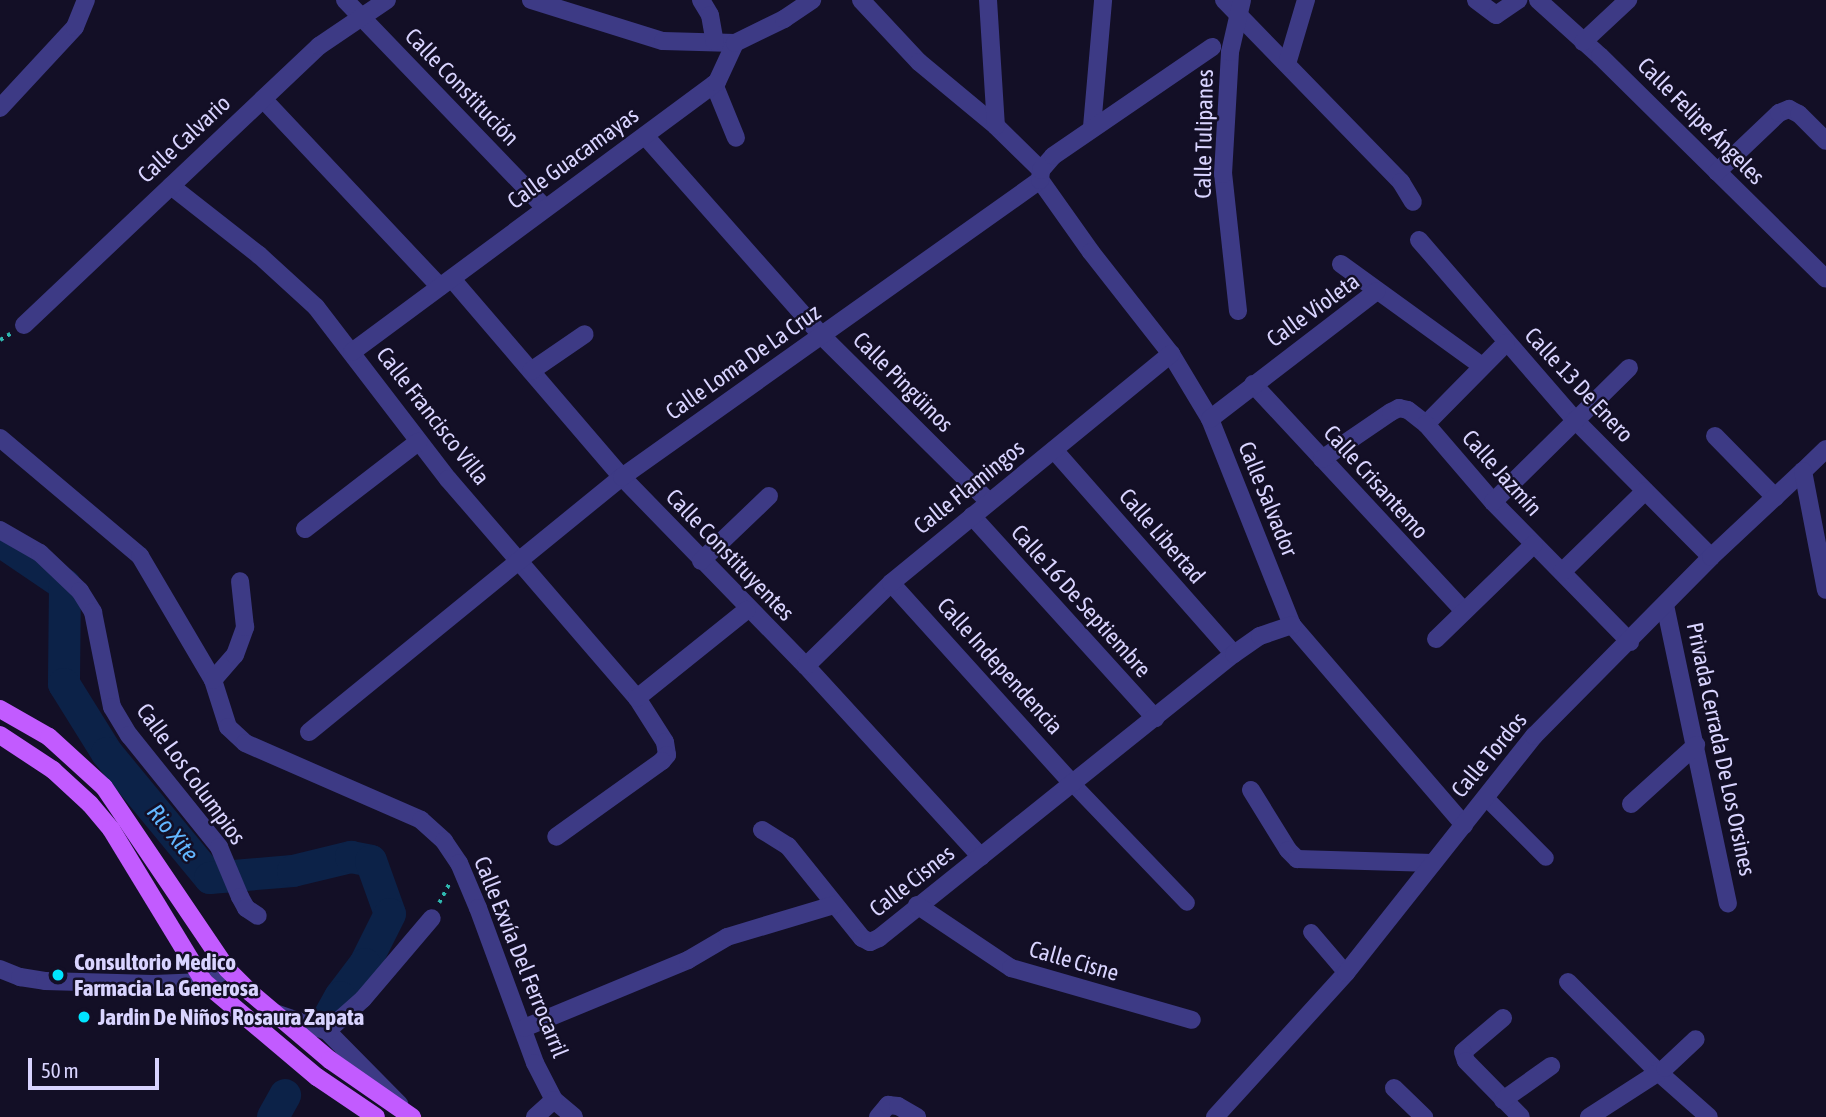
<!DOCTYPE html>
<html>
<head>
<meta charset="utf-8">
<style>
	body { margin:0 }
	#map { position:relative; width:1826px; height:1117px; overflow:hidden; background:#130f26; font-family:"Asap Condensed",sans-serif }
	div>[style] { position:absolute }
	.river>* { height:32px; margin:-16px; padding:0 16px; transform-origin:16px; border-radius:16px; background:#0c2248 }
	.path>* { height:3.5px; margin-top:-1.75px; transform-origin:0; background:repeating-linear-gradient(90deg,#2fb8b0 0 3.5px,transparent 0 8.5px) }
	.pedestrian>* { height:16px; margin:-8px; padding:0 8px; transform-origin:8px; border-radius:8px; background:#3d3a85 }
	.minor>* { height:18px; margin:-9px; padding:0 9px; transform-origin:9px; border-radius:9px; background:#3d3a85 }
	.tertiary>* { height:18px; margin:-9px; padding:0 9px; transform-origin:9px; border-radius:9px; background:#3d3a85 }
	.primary>* { height:18px; margin:-9px; padding:0 9px; transform-origin:9px; border-radius:9px; background:#c25bff }
	.dots>* { width:19px; height:19px; translate:-50% -50%; box-sizing:border-box; border:4px solid #130f26; border-radius:50% }
	span { translate:-50% -50%; white-space:nowrap; text-align:center; line-height:1.15; -webkit-text-stroke:5px #130f26; paint-order:stroke }
	.street-label { font-size:23px; color:#d9d4ff }
	.poi-label { font-size:23px; color:#d9d4ff; font-weight:700 }
	.left { translate:0 -50%; text-align:left }
	.water-label { font-size:24px; color:#62b6ff; font-style:italic }
	.scale { position:absolute; left:28px; top:1058px; width:131px; height:32px; box-sizing:border-box; border:4px solid #d9d4ff; border-top:0; padding-left:9px; font-size:21px; line-height:24px; white-space:nowrap; color:#d9d4ff; -webkit-text-stroke:5px #130f26; paint-order:stroke }
</style>
</head>
<body>
<div id="map">
	<div class="river">
		<div style="left:0;top:541px;width:78px;rotate:34.1deg"></div>
		<div style="left:65px;top:585px;width:99px;rotate:90.6deg"></div>
		<div style="left:64px;top:684px;width:81px;rotate:58.1deg"></div>
		<div style="left:107px;top:753px;width:162px;rotate:50.5deg"></div>
		<div style="left:210px;top:878px;width:83px;rotate:-4.8deg"></div>
		<div style="left:293px;top:871px;width:60px;rotate:-13.6deg"></div>
		<div style="left:351px;top:857px;width:20px;rotate:11deg"></div>
		<div style="left:371px;top:861px;width:56px;rotate:70.3deg"></div>
		<div style="left:390px;top:914px;width:56px;rotate:116.6deg"></div>
		<div style="left:365px;top:964px;width:41px;rotate:127.1deg"></div>
		<div style="left:340px;top:997px;width:29px;rotate:119deg"></div>
		<div style="left:273px;top:1117px;width:25px;rotate:-61deg"></div>
	</div>
	<div class="path">
		<div style="left:0;top:340px;width:12px;rotate:-31deg"></div>
		<div style="left:439px;top:903px;width:24px;rotate:-62deg"></div>
	</div>
	<div class="pedestrian">
		<div style="left:1072px;top:783px;width:166px;rotate:46.2deg"></div>
		<div style="left:1485px;top:797px;width:86px;rotate:45deg"></div>
		<div style="left:1311px;top:932px;width:54px;rotate:49.5deg"></div>
	</div>
	<div class="minor">
		<div style="left:345px;top:0;width:289px;rotate:46.1deg"></div>
		<div style="left:531px;top:0;width:138px;rotate:17.3deg"></div>
		<div style="left:663px;top:41px;width:72px;rotate:1.6deg"></div>
		<div style="left:701px;top:0;width:17px;rotate:59deg"></div>
		<div style="left:710px;top:15px;width:27px;rotate:80deg"></div>
		<div style="left:861px;top:0;width:85px;rotate:46.9deg"></div>
		<div style="left:919px;top:62px;width:100px;rotate:39.7deg"></div>
		<div style="left:996px;top:126px;width:63px;rotate:44.4deg"></div>
		<div style="left:988px;top:0;width:126px;rotate:86.4deg"></div>
		<div style="left:1224px;top:0;width:254px;rotate:45.8deg"></div>
		<div style="left:1401px;top:182px;width:23px;rotate:59deg"></div>
		<div style="left:1476px;top:0;width:25px;rotate:37deg"></div>
		<div style="left:1496px;top:15px;width:27px;rotate:-34deg"></div>
		<div style="left:1538px;top:0;width:84px;rotate:42.1deg"></div>
		<div style="left:1600px;top:56px;width:317px;rotate:44.6deg"></div>
		<div style="left:1583px;top:42px;width:62px;rotate:-43deg"></div>
		<div style="left:1287px;top:64px;width:67px;rotate:-73.5deg"></div>
		<div style="left:714px;top:84px;width:58px;rotate:67.8deg"></div>
		<div style="left:263px;top:99px;width:258px;rotate:46.7deg"></div>
		<div style="left:0;top:108px;width:110px;rotate:-47.2deg"></div>
		<div style="left:75px;top:27px;width:29px;rotate:-68deg"></div>
		<div style="left:1092px;top:127px;width:127px;rotate:-85deg"></div>
		<div style="left:646px;top:137px;width:267px;rotate:48.5deg"></div>
		<div style="left:823px;top:337px;width:234px;rotate:44.8deg"></div>
		<div style="left:1717px;top:172px;width:86px;rotate:-43.6deg"></div>
		<div style="left:1779px;top:113px;width:11px;rotate:-22deg"></div>
		<div style="left:1789px;top:109px;width:11px;rotate:27deg"></div>
		<div style="left:1799px;top:114px;width:38px;rotate:45deg"></div>
		<div style="left:1040px;top:180px;width:88px;rotate:54.7deg"></div>
		<div style="left:1091px;top:252px;width:130px;rotate:51.9deg"></div>
		<div style="left:1171px;top:354px;width:76px;rotate:59deg"></div>
		<div style="left:1210px;top:419px;width:222px;rotate:68.3deg"></div>
		<div style="left:1292px;top:625px;width:264px;rotate:49.3deg"></div>
		<div style="left:171px;top:186px;width:112px;rotate:38.1deg"></div>
		<div style="left:259px;top:255px;width:77px;rotate:42.4deg"></div>
		<div style="left:316px;top:307px;width:217px;rotate:52.5deg"></div>
		<div style="left:448px;top:479px;width:289px;rotate:49.2deg"></div>
		<div style="left:637px;top:698px;width:52px;rotate:57.5deg"></div>
		<div style="left:665px;top:742px;width:13px;rotate:81deg"></div>
		<div style="left:667px;top:755px;width:8px;rotate:130deg"></div>
		<div style="left:662px;top:761px;width:130px;rotate:144.4deg"></div>
		<div style="left:1419px;top:240px;width:238px;rotate:49.1deg"></div>
		<div style="left:1575px;top:420px;width:193px;rotate:45.2deg"></div>
		<div style="left:1341px;top:264px;width:174px;rotate:35.9deg"></div>
		<div style="left:452px;top:279px;width:261px;rotate:49.4deg"></div>
		<div style="left:622px;top:477px;width:264px;rotate:45.8deg"></div>
		<div style="left:806px;top:666px;width:259px;rotate:47.5deg"></div>
		<div style="left:1238px;top:311px;width:138px;rotate:-96.2deg"></div>
		<div style="left:1223px;top:174px;width:122px;rotate:-86.7deg"></div>
		<div style="left:1230px;top:52px;width:53px;rotate:-77deg"></div>
		<div style="left:24px;top:325px;width:406px;rotate:-43.4deg"></div>
		<div style="left:319px;top:46px;width:82px;rotate:-34.1deg"></div>
		<div style="left:352px;top:352px;width:454px;rotate:-36.5deg"></div>
		<div style="left:717px;top:82px;width:43px;rotate:-65.2deg"></div>
		<div style="left:735px;top:43px;width:55px;rotate:-26.1deg"></div>
		<div style="left:784px;top:19px;width:34px;rotate:-34deg"></div>
		<div style="left:531px;top:371px;width:65px;rotate:-34.4deg"></div>
		<div style="left:1253px;top:384px;width:310px;rotate:47.1deg"></div>
		<div style="left:1210px;top:419px;width:210px;rotate:-37.5deg"></div>
		<div style="left:1426px;top:424px;width:114px;rotate:-45.4deg"></div>
		<div style="left:1715px;top:436px;width:86px;rotate:45.5deg"></div>
		<div style="left:0;top:438px;width:183px;rotate:40.1deg"></div>
		<div style="left:140px;top:556px;width:144px;rotate:59.5deg"></div>
		<div style="left:213px;top:680px;width:49px;rotate:72.3deg"></div>
		<div style="left:228px;top:727px;width:23px;rotate:43deg"></div>
		<div style="left:245px;top:743px;width:192px;rotate:23.6deg"></div>
		<div style="left:421px;top:820px;width:31px;rotate:42deg"></div>
		<div style="left:444px;top:841px;width:27px;rotate:56deg"></div>
		<div style="left:459px;top:863px;width:49px;rotate:67.1deg"></div>
		<div style="left:478px;top:908px;width:165px;rotate:69.8deg"></div>
		<div style="left:535px;top:1063px;width:42px;rotate:62.8deg"></div>
		<div style="left:554px;top:1100px;width:26px;rotate:40deg"></div>
		<div style="left:1054px;top:450px;width:272px;rotate:48.6deg"></div>
		<div style="left:1322px;top:459px;width:83px;rotate:-34.3deg"></div>
		<div style="left:1391px;top:412px;width:9px;rotate:-27deg"></div>
		<div style="left:1399px;top:408px;width:9px;rotate:13deg"></div>
		<div style="left:1408px;top:410px;width:23px;rotate:38deg"></div>
		<div style="left:1426px;top:424px;width:103px;rotate:49.3deg"></div>
		<div style="left:1493px;top:502px;width:196px;rotate:45.6deg"></div>
		<div style="left:1493px;top:502px;width:191px;rotate:-44.6deg"></div>
		<div style="left:972px;top:516px;width:273px;rotate:47.8deg"></div>
		<div style="left:305px;top:529px;width:143px;rotate:-37.6deg"></div>
		<div style="left:0;top:530px;width:46px;rotate:29.9deg"></div>
		<div style="left:40px;top:553px;width:55px;rotate:43.5deg"></div>
		<div style="left:80px;top:591px;width:25px;rotate:58deg"></div>
		<div style="left:93px;top:612px;width:97px;rotate:78.7deg"></div>
		<div style="left:112px;top:707px;width:33px;rotate:59deg"></div>
		<div style="left:129px;top:735px;width:144px;rotate:51.2deg"></div>
		<div style="left:219px;top:847px;width:54px;rotate:67.2deg"></div>
		<div style="left:240px;top:897px;width:13px;rotate:61deg"></div>
		<div style="left:246px;top:908px;width:14px;rotate:34deg"></div>
		<div style="left:701px;top:561px;width:94px;rotate:-43.7deg"></div>
		<div style="left:1562px;top:572px;width:116px;rotate:-44.3deg"></div>
		<div style="left:891px;top:583px;width:270px;rotate:47.9deg"></div>
		<div style="left:1665px;top:605px;width:305px;rotate:78.1deg"></div>
		<div style="left:1436px;top:639px;width:136px;rotate:-44.1deg"></div>
		<div style="left:806px;top:666px;width:119px;rotate:-44.3deg"></div>
		<div style="left:891px;top:583px;width:362px;rotate:-39.3deg"></div>
		<div style="left:213px;top:680px;width:33px;rotate:-49deg"></div>
		<div style="left:235px;top:655px;width:30px;rotate:-70deg"></div>
		<div style="left:245px;top:627px;width:46px;rotate:-96.2deg"></div>
		<div style="left:637px;top:698px;width:141px;rotate:-38.7deg"></div>
		<div style="left:309px;top:732px;width:404px;rotate:-39.2deg"></div>
		<div style="left:622px;top:477px;width:513px;rotate:-35.39deg"></div>
		<div style="left:1040px;top:180px;width:10px;rotate:-84deg"></div>
		<div style="left:1041px;top:170px;width:18px;rotate:-49deg"></div>
		<div style="left:1053px;top:156px;width:193px;rotate:-34.4deg"></div>
		<div style="left:1251px;top:790px;width:70px;rotate:58.3deg"></div>
		<div style="left:1288px;top:850px;width:13px;rotate:45deg"></div>
		<div style="left:1297px;top:859px;width:136px;rotate:1.7deg"></div>
		<div style="left:1631px;top:804px;width:88px;rotate:-42.2deg"></div>
		<div style="left:762px;top:830px;width:31px;rotate:32deg"></div>
		<div style="left:788px;top:846px;width:118px;rotate:51.2deg"></div>
		<div style="left:862px;top:938px;width:9px;rotate:27deg"></div>
		<div style="left:870px;top:942px;width:10px;rotate:-24deg"></div>
		<div style="left:879px;top:938px;width:455px;rotate:-38.7deg"></div>
		<div style="left:1234px;top:654px;width:32px;rotate:-35deg"></div>
		<div style="left:1260px;top:636px;width:34px;rotate:-19deg"></div>
		<div style="left:917px;top:905px;width:113px;rotate:33.8deg"></div>
		<div style="left:1011px;top:968px;width:188px;rotate:16deg"></div>
		<div style="left:1568px;top:982px;width:126px;rotate:45deg"></div>
		<div style="left:1657px;top:1071px;width:69px;rotate:41.5deg"></div>
		<div style="left:275px;top:1013px;width:55px;rotate:19.1deg"></div>
		<div style="left:327px;top:1031px;width:103px;rotate:45.4deg"></div>
		<div style="left:1503px;top:1018px;width:52px;rotate:139.6deg"></div>
		<div style="left:1463px;top:1052px;width:9px;rotate:72deg"></div>
		<div style="left:1466px;top:1061px;width:78px;rotate:45.5deg"></div>
		<div style="left:524px;top:1028px;width:178px;rotate:-22.5deg"></div>
		<div style="left:688px;top:960px;width:45px;rotate:-30.5deg"></div>
		<div style="left:727px;top:937px;width:112px;rotate:-16.7deg"></div>
		<div style="left:327px;top:1031px;width:48px;rotate:-41.6deg"></div>
		<div style="left:363px;top:999px;width:106px;rotate:-49.6deg"></div>
		<div style="left:1394px;top:1088px;width:42px;rotate:44deg"></div>
		<div style="left:1503px;top:1100px;width:59px;rotate:-35.3deg"></div>
		<div style="left:535px;top:1117px;width:25px;rotate:-42deg"></div>
		<div style="left:878px;top:1117px;width:16px;rotate:-50deg"></div>
		<div style="left:888px;top:1105px;width:10px;rotate:6deg"></div>
		<div style="left:898px;top:1106px;width:22px;rotate:30deg"></div>
		<div style="left:1215px;top:1117px;width:195px;rotate:-47.7deg"></div>
		<div style="left:1346px;top:973px;width:303px;rotate:-51.6deg"></div>
		<div style="left:1534px;top:736px;width:252px;rotate:-45.3deg"></div>
		<div style="left:1711px;top:557px;width:126px;rotate:-43.1deg"></div>
		<div style="left:1589px;top:1117px;width:90px;rotate:-32.8deg"></div>
		<div style="left:1665px;top:1068px;width:42px;rotate:-43.1deg"></div>
	</div>
	<div class="tertiary">
		<div style="left:1826px;top:449px;width:32px;rotate:136deg"></div>
		<div style="left:1803px;top:471px;width:121px;rotate:79.1deg"></div>
		<div style="left:0;top:969px;width:22px;rotate:22deg"></div>
		<div style="left:20px;top:977px;width:25px;rotate:9deg"></div>
		<div style="left:45px;top:981px;width:108px;rotate:1.6deg"></div>
		<div style="left:153px;top:984px;width:51px;rotate:-2.2deg"></div>
		<div style="left:204px;top:982px;width:26px;rotate:-29deg"></div>
	</div>
	<div class="primary">
		<div style="left:0;top:709px;width:56px;rotate:29.7deg"></div>
		<div style="left:49px;top:737px;width:74px;rotate:42.3deg"></div>
		<div style="left:104px;top:787px;width:220px;rotate:55.9deg"></div>
		<div style="left:227px;top:969px;width:34px;rotate:45deg"></div>
		<div style="left:251px;top:993px;width:104px;rotate:40.3deg"></div>
		<div style="left:330px;top:1060px;width:100px;rotate:34.8deg"></div>
		<div style="left:0;top:735px;width:64px;rotate:33.4deg"></div>
		<div style="left:53px;top:770px;width:50px;rotate:42.6deg"></div>
		<div style="left:90px;top:804px;width:33px;rotate:50deg"></div>
		<div style="left:111px;top:829px;width:179px;rotate:58.7deg"></div>
		<div style="left:204px;top:982px;width:148px;rotate:40.1deg"></div>
		<div style="left:317px;top:1077px;width:71px;rotate:34.1deg"></div>
	</div>
	<div class="dots">
		<div style="left:58px;top:975px;background:#00e5ff"></div>
		<div style="left:84px;top:1017px;background:#00e5ff"></div>
	</div>
	<div class="street-label">
		<span style="left:462px;top:87px;rotate:46deg">Calle Constitución</span>
		<span style="left:1701px;top:121px;rotate:45deg">Calle Felipe Ángeles</span>
		<span style="left:1204px;top:134px;rotate:-89deg">Calle Tulipanes</span>
		<span style="left:184px;top:139px;rotate:-43deg">Calle Calvario</span>
		<span style="left:573px;top:158px;rotate:-36deg">Calle Guacamayas</span>
		<span style="left:1313px;top:310px;rotate:-36deg">Calle Violeta</span>
		<span style="left:743px;top:362px;rotate:-35deg">Calle Loma De La Cruz</span>
		<span style="left:903px;top:382px;rotate:45deg">Calle Pingüinos</span>
		<span style="left:1579px;top:385px;rotate:47deg">Calle 13 De Enero</span>
		<span style="left:433px;top:416px;rotate:52deg">Calle Francisco Villa</span>
		<span style="left:1502px;top:473px;rotate:48deg">Calle Jazmín</span>
		<span style="left:1376px;top:482px;rotate:48deg">Calle Crisantemo</span>
		<span style="left:969px;top:487px;rotate:-39deg">Calle Flamingos</span>
		<span style="left:1268px;top:499px;rotate:68deg">Calle Salvador</span>
		<span style="left:1162px;top:536px;rotate:49deg">Calle Libertad</span>
		<span style="left:730px;top:555px;rotate:46deg">Calle Constituyentes</span>
		<span style="left:1081px;top:601px;rotate:48deg">Calle 16 De Septiembre</span>
		<span style="left:1000px;top:666px;rotate:48deg">Calle Independencia</span>
		<span style="left:1721px;top:749px;rotate:78deg">Privada Cerrada De Los Orsines</span>
		<span style="left:1489px;top:755px;rotate:-50deg">Calle Tordos</span>
		<span style="left:191px;top:774px;rotate:54deg">Calle Los Columpios</span>
		<span style="left:912px;top:881px;rotate:-38deg">Calle Cisnes</span>
		<span style="left:521px;top:957px;rotate:68deg">Calle Exvía Del Ferrocarril</span>
		<span style="left:1074px;top:961px;rotate:16deg">Calle Cisne</span>
	</div>
	<div class="poi-label">
		<span class="left" style="left:74px;top:975px">Consultorio Medico<br>Farmacia La Generosa</span>
		<span class="left" style="left:98px;top:1017px">Jardin De Niños Rosaura Zapata</span>
	</div>
	<div class="water-label">
		<span style="left:173px;top:833px;rotate:51deg">Rio Xite</span>
	</div>
	<div class="scale">50 m</div>
</div>
</body>
</html>
